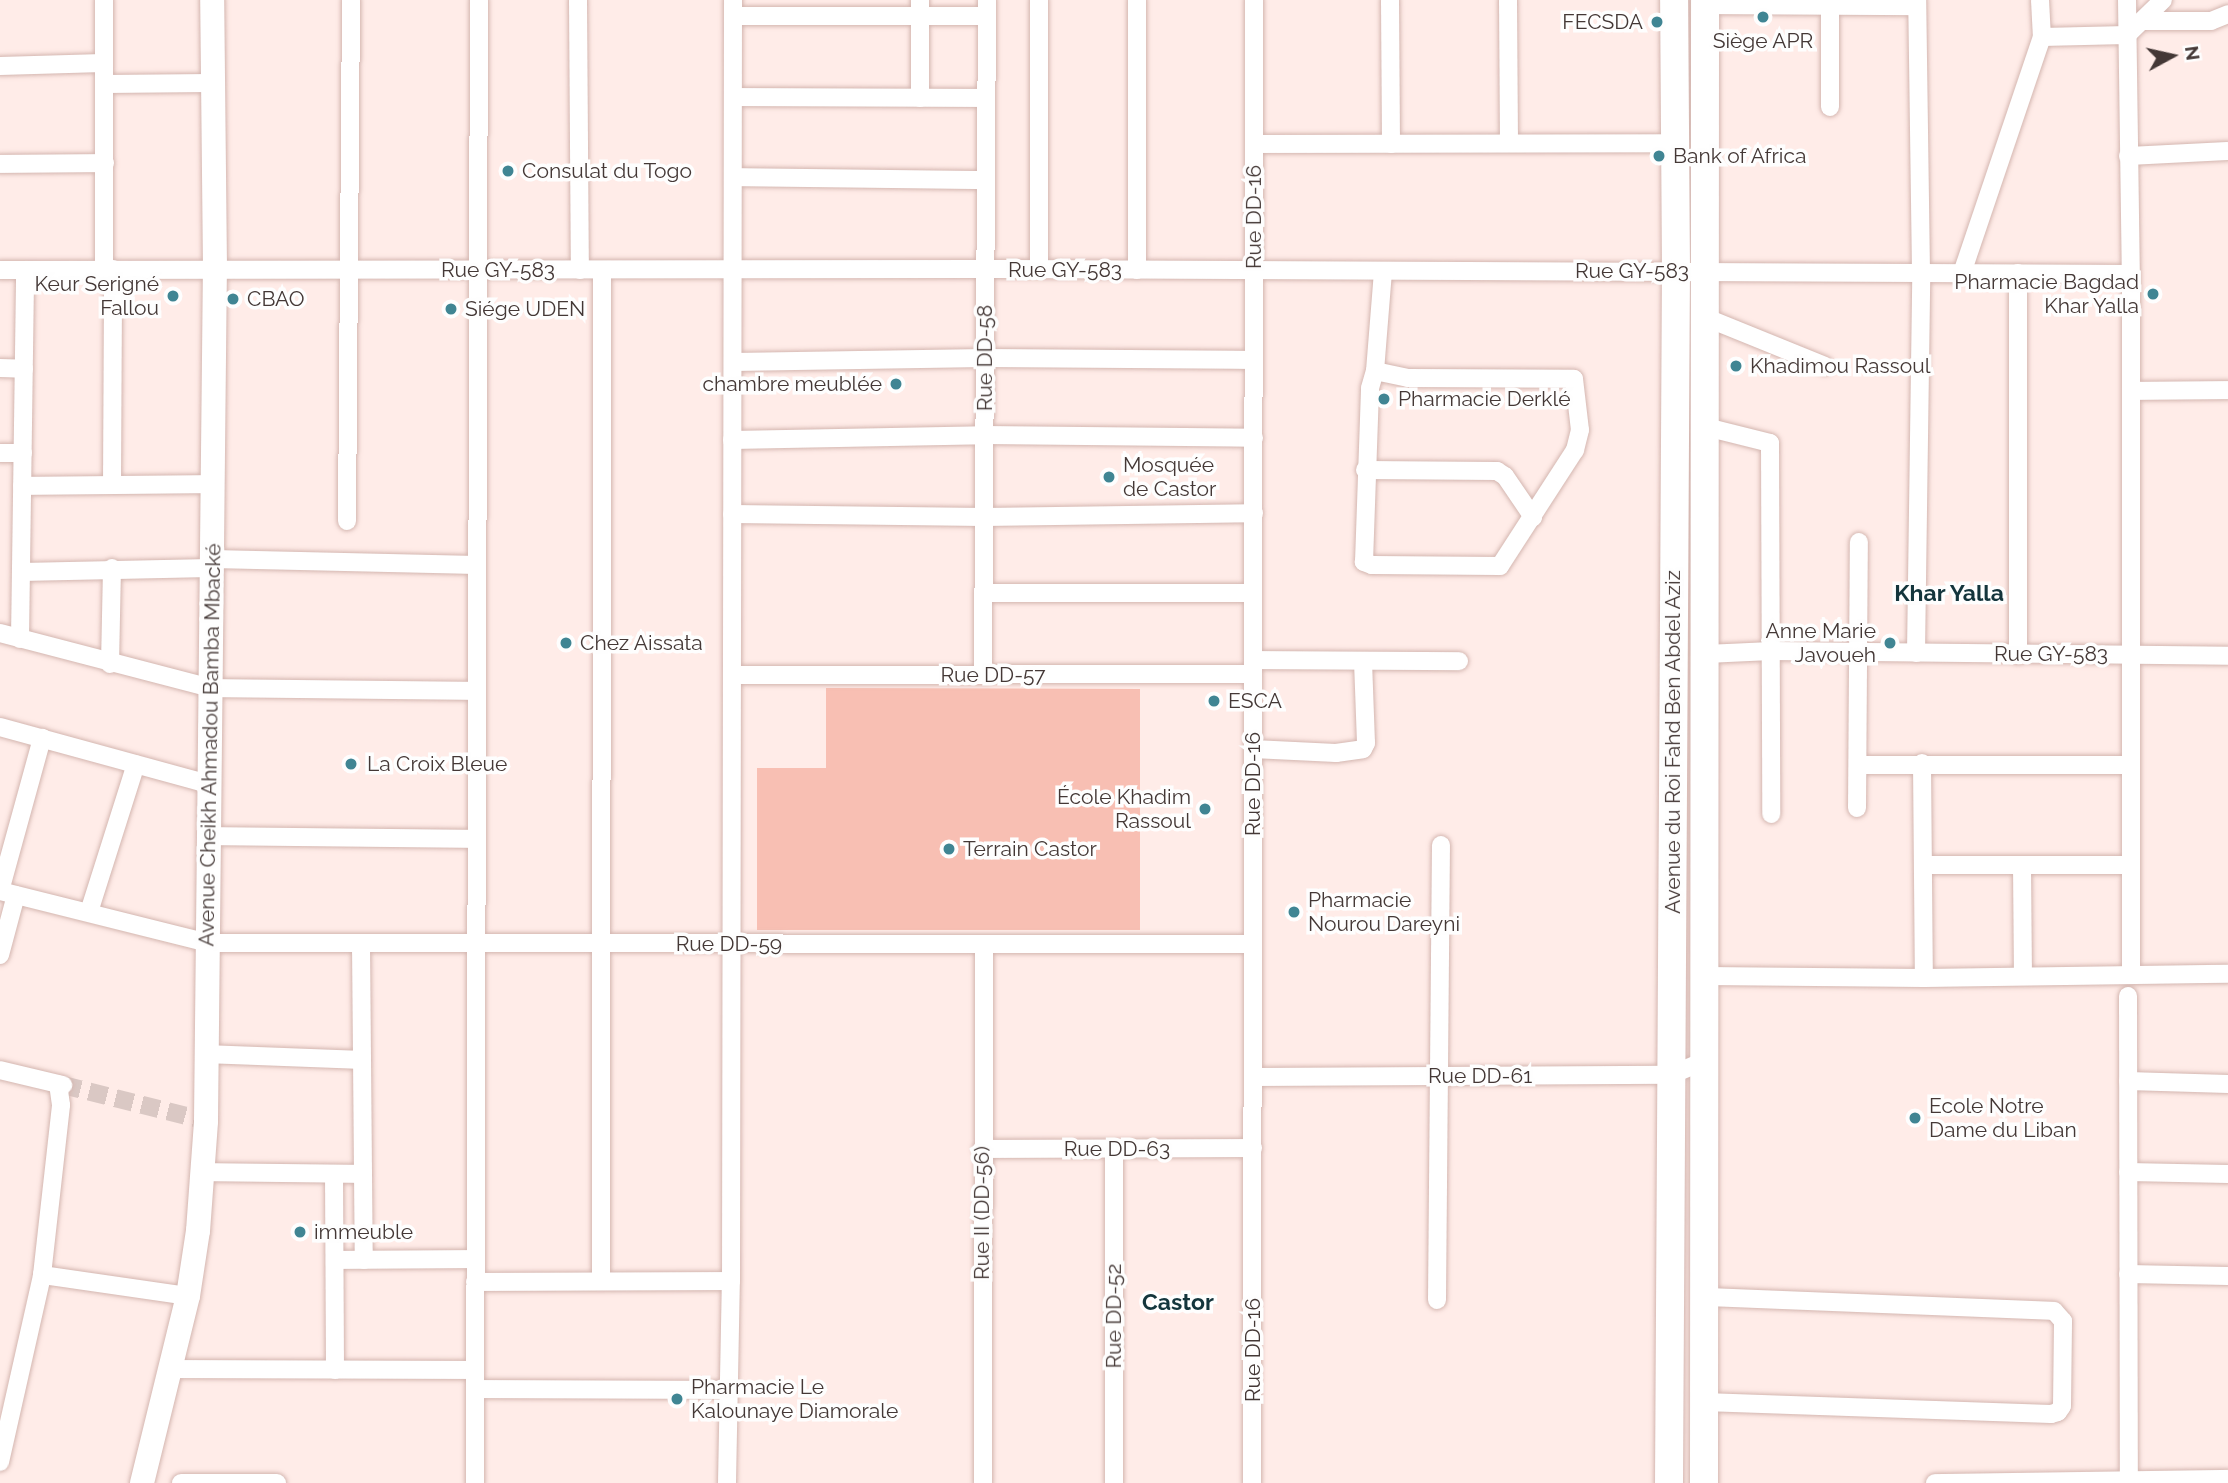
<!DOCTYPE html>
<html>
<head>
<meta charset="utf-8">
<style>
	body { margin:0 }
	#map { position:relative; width:2228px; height:1483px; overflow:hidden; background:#ffece8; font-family:Raleway,sans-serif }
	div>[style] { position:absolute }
	.green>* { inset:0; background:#f8bfb3 }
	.street-tunnel>* { height:18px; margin-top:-9px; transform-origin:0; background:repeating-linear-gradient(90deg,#dac8c4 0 18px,transparent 0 27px) }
	.roads { filter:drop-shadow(0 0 2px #d4b6b0) drop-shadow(0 0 2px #d4b6b0) }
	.street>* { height:18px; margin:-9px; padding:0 9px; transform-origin:9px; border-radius:9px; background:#fff }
	.secondary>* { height:24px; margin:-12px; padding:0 12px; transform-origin:12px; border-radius:12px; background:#fff }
	.primary>* { height:28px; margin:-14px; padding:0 14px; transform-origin:14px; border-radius:14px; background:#fff }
	.dots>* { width:19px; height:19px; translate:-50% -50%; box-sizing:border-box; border:4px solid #fefefe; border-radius:50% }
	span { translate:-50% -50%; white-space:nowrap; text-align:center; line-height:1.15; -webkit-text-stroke:7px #fefefe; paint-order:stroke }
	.poi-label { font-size:21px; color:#443836 }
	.right { translate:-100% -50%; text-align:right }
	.left { translate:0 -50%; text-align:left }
	.street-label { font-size:21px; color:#443836 }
	.neighbourhood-label { font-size:23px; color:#14353c; font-weight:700 }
	.north { position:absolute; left:2137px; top:21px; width:70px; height:70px; -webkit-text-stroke:5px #fefefe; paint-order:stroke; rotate:82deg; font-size:19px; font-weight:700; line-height:28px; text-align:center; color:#443836 }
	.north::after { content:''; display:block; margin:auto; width:24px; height:32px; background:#443836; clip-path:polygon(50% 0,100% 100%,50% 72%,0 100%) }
</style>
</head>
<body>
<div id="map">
	<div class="green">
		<div style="clip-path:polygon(826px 688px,1140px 689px,1140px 930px,757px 930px,757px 768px,826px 768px)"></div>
	</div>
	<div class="street-tunnel">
		<div style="left:63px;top:1085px;width:147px;rotate:14.1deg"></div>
	</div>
	<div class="roads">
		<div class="street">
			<div style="left:104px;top:0;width:270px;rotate:90deg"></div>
			<div style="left:578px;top:0;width:270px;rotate:89.6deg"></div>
			<div style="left:920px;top:0;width:98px;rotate:90deg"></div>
			<div style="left:1390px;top:0;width:144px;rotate:89.6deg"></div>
			<div style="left:1508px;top:0;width:143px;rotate:89.6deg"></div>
			<div style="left:1830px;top:0;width:107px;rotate:90deg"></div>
			<div style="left:2040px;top:0;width:37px;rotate:87deg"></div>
			<div style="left:2127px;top:0;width:274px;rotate:89.2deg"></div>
			<div style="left:2131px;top:274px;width:701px;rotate:90deg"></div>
			<div style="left:1705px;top:5px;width:212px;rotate:0.3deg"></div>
			<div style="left:733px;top:16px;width:253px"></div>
			<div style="left:2142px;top:21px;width:69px"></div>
			<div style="left:2211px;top:21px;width:18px;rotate:-22deg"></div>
			<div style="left:0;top:66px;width:103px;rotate:-1.7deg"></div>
			<div style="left:105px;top:84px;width:106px;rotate:-0.5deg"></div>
			<div style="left:733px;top:97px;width:253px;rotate:0.2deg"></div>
			<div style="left:1254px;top:144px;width:421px;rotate:-0.1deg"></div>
			<div style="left:2128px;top:156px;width:100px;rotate:-2.9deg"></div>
			<div style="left:0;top:164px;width:105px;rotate:-0.5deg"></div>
			<div style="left:733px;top:177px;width:253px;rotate:0.7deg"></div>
			<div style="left:1039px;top:269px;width:269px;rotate:-90deg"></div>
			<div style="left:0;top:270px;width:985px;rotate:-0.06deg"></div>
			<div style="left:985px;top:269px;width:1146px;rotate:0.25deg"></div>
			<div style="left:1137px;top:270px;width:270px;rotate:-90deg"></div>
			<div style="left:1962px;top:273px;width:249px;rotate:-71.3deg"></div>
			<div style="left:2042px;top:37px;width:85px;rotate:-1.3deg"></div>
			<div style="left:2127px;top:35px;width:50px;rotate:-44.2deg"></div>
			<div style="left:1707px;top:318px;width:127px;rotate:22.1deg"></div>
			<div style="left:733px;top:362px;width:252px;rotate:-0.9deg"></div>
			<div style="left:985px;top:358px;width:269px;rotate:0.4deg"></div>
			<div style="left:0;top:368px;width:24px;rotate:2deg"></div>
			<div style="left:1375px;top:371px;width:34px;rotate:12deg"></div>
			<div style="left:1408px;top:378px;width:166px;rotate:0.3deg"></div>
			<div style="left:1574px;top:379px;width:51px;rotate:83.3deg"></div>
			<div style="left:1580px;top:430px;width:21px;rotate:104deg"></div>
			<div style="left:1575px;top:450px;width:138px;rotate:122.9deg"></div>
			<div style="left:1500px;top:566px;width:128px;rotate:-179.6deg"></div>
			<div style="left:1372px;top:565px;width:9px;rotate:-159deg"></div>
			<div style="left:1364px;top:562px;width:174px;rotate:-88deg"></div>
			<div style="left:1370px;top:388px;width:18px;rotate:-74deg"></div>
			<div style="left:1375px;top:371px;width:100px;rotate:-85.4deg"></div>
			<div style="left:2131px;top:391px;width:97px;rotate:-0.6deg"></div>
			<div style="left:1706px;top:427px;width:66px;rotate:14deg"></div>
			<div style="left:1770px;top:443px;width:371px;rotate:89.8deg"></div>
			<div style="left:732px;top:440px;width:252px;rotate:-1.1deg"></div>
			<div style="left:984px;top:435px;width:270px;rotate:0.6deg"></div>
			<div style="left:0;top:453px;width:23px"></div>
			<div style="left:1365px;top:470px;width:132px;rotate:0.4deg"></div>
			<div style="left:1497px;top:471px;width:9px;rotate:32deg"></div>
			<div style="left:1505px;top:476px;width:50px;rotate:55.7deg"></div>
			<div style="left:112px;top:485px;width:216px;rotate:-89.7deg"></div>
			<div style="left:22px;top:486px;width:190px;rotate:-0.6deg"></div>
			<div style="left:732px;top:514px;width:252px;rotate:0.7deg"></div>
			<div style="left:984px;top:517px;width:270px;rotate:-0.8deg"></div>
			<div style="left:347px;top:521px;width:521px;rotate:-89.56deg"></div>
			<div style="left:212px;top:559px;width:265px;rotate:1.3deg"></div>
			<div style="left:21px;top:572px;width:190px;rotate:-1.2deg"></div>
			<div style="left:984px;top:593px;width:269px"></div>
			<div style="left:0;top:633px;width:218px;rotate:14.6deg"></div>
			<div style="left:211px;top:688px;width:266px;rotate:0.6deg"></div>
			<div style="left:20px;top:639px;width:369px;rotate:-89.2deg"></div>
			<div style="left:1916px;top:653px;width:380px;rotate:-89.2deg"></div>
			<div style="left:1921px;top:273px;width:273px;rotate:-90.8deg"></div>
			<div style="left:1706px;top:654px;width:65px;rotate:-2.6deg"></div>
			<div style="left:1771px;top:651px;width:457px;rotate:0.6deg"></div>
			<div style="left:2018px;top:655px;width:382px;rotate:-90deg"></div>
			<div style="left:1253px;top:660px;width:206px;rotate:0.3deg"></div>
			<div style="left:110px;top:664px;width:96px;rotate:-88.8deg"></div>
			<div style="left:732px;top:675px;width:521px;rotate:-0.11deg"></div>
			<div style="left:983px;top:675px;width:675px;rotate:-89.66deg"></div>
			<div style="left:0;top:727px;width:217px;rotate:15.3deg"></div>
			<div style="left:1253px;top:749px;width:83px;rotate:2.8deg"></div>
			<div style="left:1336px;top:753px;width:27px;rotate:-8deg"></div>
			<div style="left:1363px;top:749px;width:7px;rotate:-63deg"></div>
			<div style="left:1366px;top:743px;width:82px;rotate:-92.1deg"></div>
			<div style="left:1922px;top:763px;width:215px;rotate:89.5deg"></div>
			<div style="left:1860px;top:765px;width:270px"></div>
			<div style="left:1857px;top:808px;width:266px;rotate:-89.6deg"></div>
			<div style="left:209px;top:836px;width:268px;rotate:0.6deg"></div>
			<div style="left:1923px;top:865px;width:207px"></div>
			<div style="left:2022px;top:865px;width:111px;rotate:89.5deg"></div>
			<div style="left:0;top:891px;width:214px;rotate:14deg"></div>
			<div style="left:208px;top:943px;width:1043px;rotate:0.05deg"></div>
			<div style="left:0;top:891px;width:159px;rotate:-74.6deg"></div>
			<div style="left:89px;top:912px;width:155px;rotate:-72.4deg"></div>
			<div style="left:361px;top:943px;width:317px;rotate:89.5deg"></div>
			<div style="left:0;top:955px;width:62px;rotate:-75.1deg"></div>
			<div style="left:1705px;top:976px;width:219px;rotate:0.5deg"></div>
			<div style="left:1924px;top:978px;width:304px;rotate:-0.8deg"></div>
			<div style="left:2128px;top:996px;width:487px;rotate:89.9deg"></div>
			<div style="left:207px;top:1054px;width:154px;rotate:2.2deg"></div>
			<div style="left:0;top:1070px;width:65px;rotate:13.4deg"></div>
			<div style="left:1253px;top:1077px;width:418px;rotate:-0.3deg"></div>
			<div style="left:1671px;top:1075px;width:36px;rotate:-23deg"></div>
			<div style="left:2128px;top:1081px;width:100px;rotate:1.7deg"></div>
			<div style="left:982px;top:1149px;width:271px;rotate:-0.2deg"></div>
			<div style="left:1114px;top:1149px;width:334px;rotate:90deg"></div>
			<div style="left:202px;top:1172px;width:159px;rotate:0.7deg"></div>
			<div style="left:2128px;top:1172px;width:100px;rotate:1.1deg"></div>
			<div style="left:334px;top:1174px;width:196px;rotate:89.7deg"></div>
			<div style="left:335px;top:1260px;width:140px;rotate:-0.4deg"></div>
			<div style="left:2128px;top:1274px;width:100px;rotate:1.1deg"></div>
			<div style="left:42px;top:1275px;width:148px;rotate:8.2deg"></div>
			<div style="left:601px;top:1281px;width:1010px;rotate:-89.94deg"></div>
			<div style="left:475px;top:1282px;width:256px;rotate:-0.2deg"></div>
			<div style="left:1437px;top:1300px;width:455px;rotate:-89.5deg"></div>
			<div style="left:169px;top:1369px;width:306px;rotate:0.2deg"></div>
			<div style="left:475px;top:1389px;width:254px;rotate:0.2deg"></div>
			<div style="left:1704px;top:1402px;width:347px;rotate:2deg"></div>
			<div style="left:2051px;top:1414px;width:7px;rotate:-16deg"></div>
			<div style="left:2058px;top:1412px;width:7px;rotate:-56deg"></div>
			<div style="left:2062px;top:1406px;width:85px;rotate:-89.3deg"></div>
			<div style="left:2063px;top:1321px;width:13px;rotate:-132deg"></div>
			<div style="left:2054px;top:1311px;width:350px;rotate:-177.7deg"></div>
			<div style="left:0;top:1462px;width:192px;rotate:-77.3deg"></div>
			<div style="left:42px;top:1275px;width:171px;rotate:-83.6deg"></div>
			<div style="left:61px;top:1105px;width:21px;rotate:-98deg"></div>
			<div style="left:181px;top:1483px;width:96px"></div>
			<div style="left:475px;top:1483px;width:1483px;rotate:-89.85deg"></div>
			<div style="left:727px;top:1483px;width:202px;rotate:-88.9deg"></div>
			<div style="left:731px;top:1281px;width:1281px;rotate:-89.91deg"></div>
			<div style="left:983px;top:1483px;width:539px;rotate:-89.89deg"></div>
			<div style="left:1252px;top:1483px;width:1483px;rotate:-89.92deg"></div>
			<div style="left:1935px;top:1483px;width:293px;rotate:-0.8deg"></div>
		</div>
		<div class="secondary">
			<div style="left:142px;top:1483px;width:193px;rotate:-76.2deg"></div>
			<div style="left:188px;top:1296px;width:66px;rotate:-81.3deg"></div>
			<div style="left:198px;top:1231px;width:110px;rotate:-85.8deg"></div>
			<div style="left:206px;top:1121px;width:853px;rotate:-89.4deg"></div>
			<div style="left:215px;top:268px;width:268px;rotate:-90.6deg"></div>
		</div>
		<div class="primary">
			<div style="left:1669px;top:1483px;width:1212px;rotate:-89.67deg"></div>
			<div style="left:1676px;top:271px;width:271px;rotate:-90.4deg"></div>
			<div style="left:1704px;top:1483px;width:1483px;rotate:-89.96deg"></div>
		</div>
	</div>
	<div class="dots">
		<div style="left:1763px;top:17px;background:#408593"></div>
		<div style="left:1657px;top:22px;background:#408593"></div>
		<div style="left:1659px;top:156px;background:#408593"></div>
		<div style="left:508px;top:171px;background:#408593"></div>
		<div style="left:2153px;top:294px;background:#408593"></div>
		<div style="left:173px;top:296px;background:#408593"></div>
		<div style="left:233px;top:299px;background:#408593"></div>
		<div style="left:451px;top:309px;background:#408593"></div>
		<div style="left:1736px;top:366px;background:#408593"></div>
		<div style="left:896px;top:384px;background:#408593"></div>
		<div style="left:1384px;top:399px;background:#408593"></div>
		<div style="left:1109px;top:477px;background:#408593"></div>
		<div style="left:566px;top:643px;background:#408593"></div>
		<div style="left:1890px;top:643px;background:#408593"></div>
		<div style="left:1214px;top:701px;background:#408593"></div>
		<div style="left:351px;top:764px;background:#408593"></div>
		<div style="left:1205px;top:809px;background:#408593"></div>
		<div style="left:949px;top:849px;background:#408593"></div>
		<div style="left:1294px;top:912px;background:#408593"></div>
		<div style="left:1915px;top:1118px;background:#408593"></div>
		<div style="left:300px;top:1232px;background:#408593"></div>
		<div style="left:677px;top:1399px;background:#408593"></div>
	</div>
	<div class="poi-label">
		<span class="right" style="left:1643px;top:22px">FECSDA</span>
		<span style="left:1763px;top:41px">Siège APR</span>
		<span class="left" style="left:1673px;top:156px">Bank of Africa</span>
		<span class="left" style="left:522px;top:171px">Consulat du Togo</span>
		<span class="right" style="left:2139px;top:294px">Pharmacie Bagdad<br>Khar Yalla</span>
		<span class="right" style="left:159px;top:296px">Keur Serigné<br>Fallou</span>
		<span class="left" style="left:247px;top:299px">CBAO</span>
		<span class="left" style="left:465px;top:309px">Siége UDEN</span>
		<span class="left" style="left:1750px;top:366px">Khadimou Rassoul</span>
		<span class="right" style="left:882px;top:384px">chambre meublée</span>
		<span class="left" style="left:1398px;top:399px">Pharmacie Derklé</span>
		<span class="left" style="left:1123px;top:477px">Mosquée<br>de Castor</span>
		<span class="right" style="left:1876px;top:643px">Anne Marie<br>Javoueh</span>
		<span class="left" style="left:580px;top:643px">Chez Aissata</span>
		<span class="left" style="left:1228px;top:701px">ESCA</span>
		<span class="left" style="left:367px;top:764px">La Croix Bleue</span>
		<span class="right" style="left:1191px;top:809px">École Khadim<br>Rassoul</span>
		<span class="left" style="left:963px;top:849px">Terrain Castor</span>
		<span class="left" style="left:1308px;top:912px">Pharmacie<br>Nourou Dareyni</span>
		<span class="left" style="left:1929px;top:1118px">Ecole Notre<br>Dame du Liban</span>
		<span class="left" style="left:314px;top:1232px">immeuble</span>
		<span class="left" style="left:691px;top:1399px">Pharmacie Le<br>Kalounaye Diamorale</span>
	</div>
	<div class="street-label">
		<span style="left:1254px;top:217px;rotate:-90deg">Rue DD-16</span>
		<span style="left:498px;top:270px">Rue GY-583</span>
		<span style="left:1065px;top:270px">Rue GY-583</span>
		<span style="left:1632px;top:271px">Rue GY-583</span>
		<span style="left:985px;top:358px;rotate:-90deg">Rue DD-58</span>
		<span style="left:2051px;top:654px">Rue GY-583</span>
		<span style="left:993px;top:675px">Rue DD-57</span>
		<span style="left:1673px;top:742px;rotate:-90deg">Avenue du Roi Fahd Ben Abdel Aziz</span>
		<span style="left:210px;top:745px;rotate:-89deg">Avenue Cheikh Ahmadou Bamba Mbacké</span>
		<span style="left:1253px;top:784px;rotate:-90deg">Rue DD-16</span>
		<span style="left:729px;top:944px">Rue DD-59</span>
		<span style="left:1480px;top:1076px">Rue DD-61</span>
		<span style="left:1117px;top:1149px">Rue DD-63</span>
		<span style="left:982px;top:1213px;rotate:-90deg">Rue II (DD-56)</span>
		<span style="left:1114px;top:1316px;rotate:-90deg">Rue DD-52</span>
		<span style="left:1253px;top:1350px;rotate:-90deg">Rue DD-16</span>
	</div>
	<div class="neighbourhood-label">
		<span style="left:1949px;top:593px">Khar Yalla</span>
		<span style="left:1178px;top:1302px">Castor</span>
	</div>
	<div class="north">N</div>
</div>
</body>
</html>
